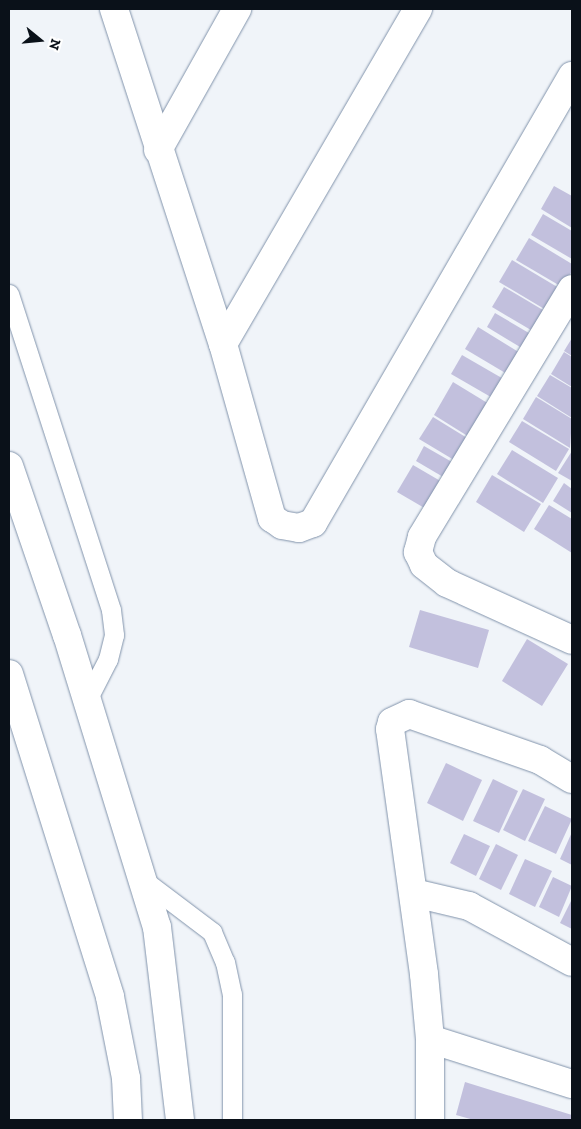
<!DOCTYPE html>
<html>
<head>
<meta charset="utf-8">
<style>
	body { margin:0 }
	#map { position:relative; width:581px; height:1129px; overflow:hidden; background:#f0f4f9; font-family:"Zilla Slab",serif }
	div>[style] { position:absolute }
	.building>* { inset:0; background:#c2c0dd }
	.roads { filter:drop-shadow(0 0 1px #8193ab) drop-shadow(0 0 1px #8193ab) }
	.lane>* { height:19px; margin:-9.5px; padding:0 9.5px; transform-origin:9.5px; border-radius:9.5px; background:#fff }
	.street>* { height:28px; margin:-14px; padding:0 14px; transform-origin:14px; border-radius:14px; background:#fff }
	span { translate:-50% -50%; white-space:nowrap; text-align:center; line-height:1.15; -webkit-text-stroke:4.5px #fff; paint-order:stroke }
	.frame { position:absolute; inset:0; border:10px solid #0a1119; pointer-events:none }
	.north { position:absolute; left:15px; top:15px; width:50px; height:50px; -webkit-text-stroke:4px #fff; paint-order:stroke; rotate:107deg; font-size:14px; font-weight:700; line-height:20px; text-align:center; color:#0a1119 }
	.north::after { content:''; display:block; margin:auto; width:18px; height:22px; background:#0a1119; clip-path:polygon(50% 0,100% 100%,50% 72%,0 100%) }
</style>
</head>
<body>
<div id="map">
	<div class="building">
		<div style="clip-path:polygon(554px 186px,572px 196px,572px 228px,541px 209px)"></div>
		<div style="clip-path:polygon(543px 214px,572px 231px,572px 259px,531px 235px)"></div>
		<div style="clip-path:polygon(529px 238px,572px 264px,572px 271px,562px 287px,516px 260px)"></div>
		<div style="clip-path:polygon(512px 260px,564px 291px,551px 313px,499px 282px)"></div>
		<div style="clip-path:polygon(504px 287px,548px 313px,536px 333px,492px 307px)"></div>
		<div style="clip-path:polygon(495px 313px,534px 336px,525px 350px,487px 327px)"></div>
		<div style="clip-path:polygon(478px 327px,525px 356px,512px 377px,465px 349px)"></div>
		<div style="clip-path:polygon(572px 338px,572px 356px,564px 351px)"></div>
		<div style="clip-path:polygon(564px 352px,572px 357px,572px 387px,551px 374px)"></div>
		<div style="clip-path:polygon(462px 355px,507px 381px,496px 400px,451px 374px)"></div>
		<div style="clip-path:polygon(550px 375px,572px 388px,572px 418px,537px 396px)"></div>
		<div style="clip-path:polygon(453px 382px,494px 407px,474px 440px,434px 415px)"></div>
		<div style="clip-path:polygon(536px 397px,572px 419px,570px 448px,523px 419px)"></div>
		<div style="clip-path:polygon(433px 417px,472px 441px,459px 463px,419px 439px)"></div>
		<div style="clip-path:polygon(522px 421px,569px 449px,556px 471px,509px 442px)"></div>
		<div style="clip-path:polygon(424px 446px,459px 466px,450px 481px,416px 461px)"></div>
		<div style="clip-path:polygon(512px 450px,558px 478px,543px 503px,497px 474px)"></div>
		<div style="clip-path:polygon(572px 451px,572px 481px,558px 473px)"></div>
		<div style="clip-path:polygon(413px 465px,449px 486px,433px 513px,397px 492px)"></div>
		<div style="clip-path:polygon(492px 475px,541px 504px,524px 532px,476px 502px)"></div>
		<div style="clip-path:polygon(564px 483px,572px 489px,572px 513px,553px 501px)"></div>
		<div style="clip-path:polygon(549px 505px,572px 519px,572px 553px,534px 529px)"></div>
		<div style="clip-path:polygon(420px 610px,489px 630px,478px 668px,409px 647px)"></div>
		<div style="clip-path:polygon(527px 639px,568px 664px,542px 706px,502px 681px)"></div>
		<div style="clip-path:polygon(446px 763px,482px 780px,463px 821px,427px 803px)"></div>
		<div style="clip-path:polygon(493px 779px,518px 791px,499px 833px,473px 821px)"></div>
		<div style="clip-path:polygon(523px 789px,545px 799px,525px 841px,503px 830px)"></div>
		<div style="clip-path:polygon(545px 806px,572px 819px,556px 854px,528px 841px)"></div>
		<div style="clip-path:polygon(572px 832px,572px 865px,560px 859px)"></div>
		<div style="clip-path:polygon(464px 834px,490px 846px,476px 876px,450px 863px)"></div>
		<div style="clip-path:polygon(496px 844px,518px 855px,501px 890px,479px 879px)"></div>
		<div style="clip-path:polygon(525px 859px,552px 871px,535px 907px,509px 894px)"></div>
		<div style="clip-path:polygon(553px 877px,572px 886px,559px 917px,539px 907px)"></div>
		<div style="clip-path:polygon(572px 899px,572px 929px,560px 923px)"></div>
		<div style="clip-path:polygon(465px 1082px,572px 1115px,572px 1120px,474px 1120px,456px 1115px)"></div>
	</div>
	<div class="roads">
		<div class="lane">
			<div style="left:9px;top:294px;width:332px;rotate:72.1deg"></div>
			<div style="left:111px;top:610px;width:25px;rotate:83deg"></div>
			<div style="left:114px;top:635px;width:25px;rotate:104deg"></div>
			<div style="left:108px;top:659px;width:46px;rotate:117.1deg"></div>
			<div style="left:142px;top:879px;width:88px;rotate:37.1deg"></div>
			<div style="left:212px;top:932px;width:33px;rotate:67deg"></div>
			<div style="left:225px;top:962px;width:33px;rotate:78deg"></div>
			<div style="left:232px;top:994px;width:126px;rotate:90deg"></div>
		</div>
		<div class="street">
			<div style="left:114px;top:9px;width:352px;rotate:72deg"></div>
			<div style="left:223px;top:344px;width:181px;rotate:74.3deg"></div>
			<div style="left:272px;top:518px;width:12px;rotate:35deg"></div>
			<div style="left:282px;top:525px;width:17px;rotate:10deg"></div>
			<div style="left:299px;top:528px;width:15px;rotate:-20deg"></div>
			<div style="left:313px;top:523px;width:517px;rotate:-59.91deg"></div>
			<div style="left:158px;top:150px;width:162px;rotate:-60.7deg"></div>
			<div style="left:572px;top:289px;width:290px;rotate:121.2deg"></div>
			<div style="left:422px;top:537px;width:16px;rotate:105deg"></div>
			<div style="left:418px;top:552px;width:14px;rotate:65deg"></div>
			<div style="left:424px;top:565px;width:29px;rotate:38deg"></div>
			<div style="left:447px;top:583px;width:137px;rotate:24.5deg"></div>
			<div style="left:223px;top:344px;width:388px;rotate:-59.8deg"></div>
			<div style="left:9px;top:466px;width:179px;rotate:71.1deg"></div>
			<div style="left:67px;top:635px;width:306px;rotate:72.9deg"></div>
			<div style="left:157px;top:927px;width:194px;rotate:83.2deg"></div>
			<div style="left:9px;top:674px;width:338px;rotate:72.6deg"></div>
			<div style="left:110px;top:997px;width:83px;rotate:78.8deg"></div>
			<div style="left:126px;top:1078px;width:42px;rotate:87.3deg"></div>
			<div style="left:414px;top:893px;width:57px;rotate:13.3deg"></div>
			<div style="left:469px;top:906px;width:117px;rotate:28.5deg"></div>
			<div style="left:430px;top:1039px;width:149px;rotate:17.6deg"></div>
			<div style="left:430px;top:1120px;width:81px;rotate:-90deg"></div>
			<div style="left:430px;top:1039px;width:65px;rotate:-95.3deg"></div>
			<div style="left:424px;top:974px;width:247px;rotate:-97.9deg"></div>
			<div style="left:390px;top:729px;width:7px;rotate:-74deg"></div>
			<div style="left:392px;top:722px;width:19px;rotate:-25deg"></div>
			<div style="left:409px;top:714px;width:139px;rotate:19.3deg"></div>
			<div style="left:540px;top:760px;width:37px;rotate:31deg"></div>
		</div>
	</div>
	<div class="frame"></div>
	<div class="north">N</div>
</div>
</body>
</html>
